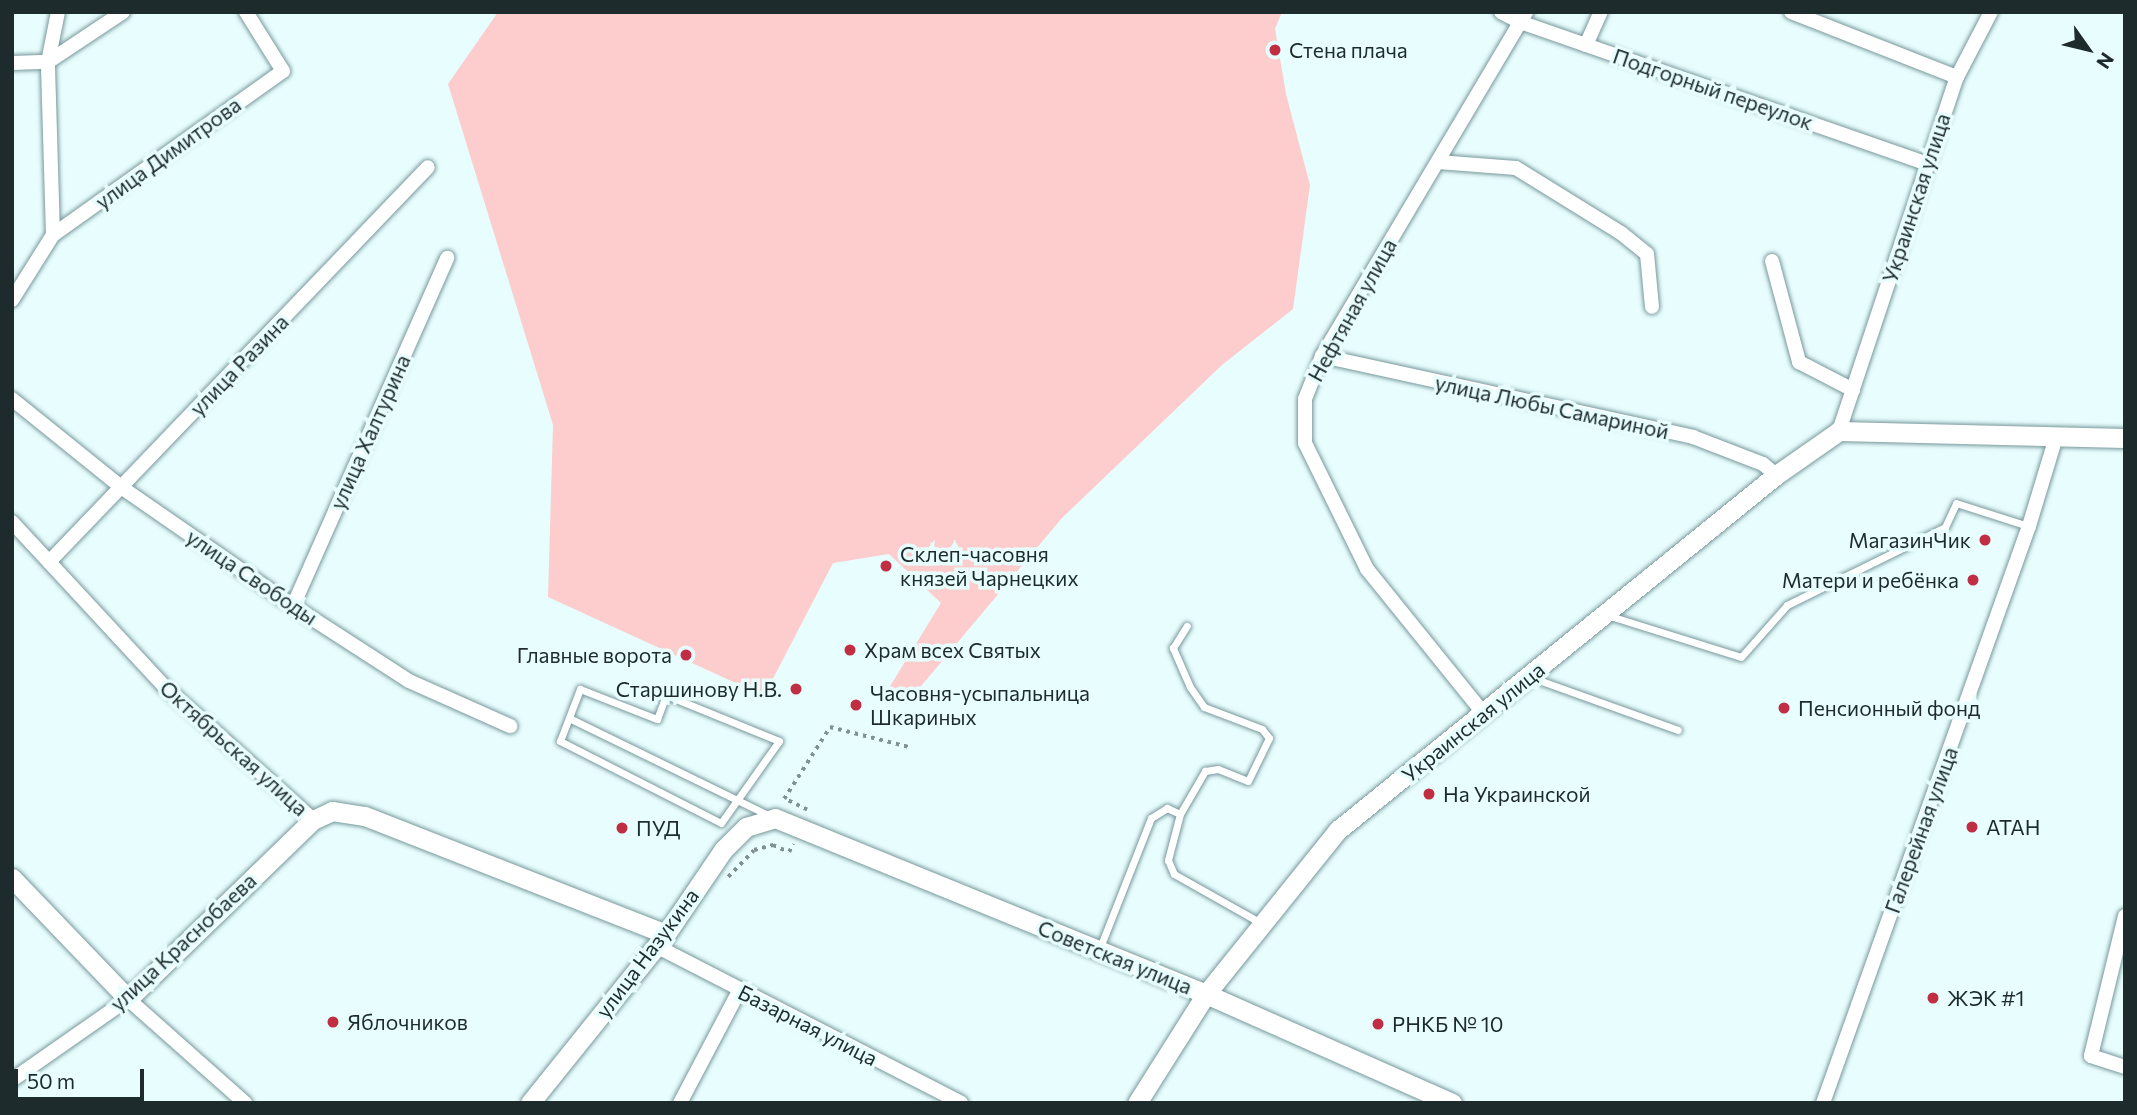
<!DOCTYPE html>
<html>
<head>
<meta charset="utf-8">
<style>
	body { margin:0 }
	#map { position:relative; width:2137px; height:1115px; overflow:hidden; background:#e8fdfe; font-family:Commissioner,sans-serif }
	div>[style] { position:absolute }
	.green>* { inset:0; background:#fdcdcd }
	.path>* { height:3.5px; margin-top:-1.75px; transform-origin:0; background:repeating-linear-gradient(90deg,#809192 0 3.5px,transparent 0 8.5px) }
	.roads { filter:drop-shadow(0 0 2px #78989b) drop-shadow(0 0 2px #78989b) }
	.lane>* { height:7px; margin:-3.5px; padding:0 3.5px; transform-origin:3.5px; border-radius:3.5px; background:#fff }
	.street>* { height:14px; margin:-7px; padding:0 7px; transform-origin:7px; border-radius:7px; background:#fff }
	.secondary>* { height:19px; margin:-9.5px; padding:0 9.5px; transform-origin:9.5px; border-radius:9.5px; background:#fff }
	.dots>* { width:19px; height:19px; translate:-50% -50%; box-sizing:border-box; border:4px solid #e8fdfe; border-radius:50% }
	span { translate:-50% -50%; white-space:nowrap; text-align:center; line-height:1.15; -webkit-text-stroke:7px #e8fdfe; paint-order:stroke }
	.poi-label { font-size:21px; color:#1e2b2c }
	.left { translate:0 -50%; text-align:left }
	.right { translate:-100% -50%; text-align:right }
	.street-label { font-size:21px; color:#1e2b2c }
	.frame { position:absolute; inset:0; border:14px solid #1e2b2c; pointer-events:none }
	.north { position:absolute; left:2053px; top:14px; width:70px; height:70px; -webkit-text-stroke:5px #e8fdfe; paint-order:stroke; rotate:124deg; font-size:19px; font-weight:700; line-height:28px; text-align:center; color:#1e2b2c }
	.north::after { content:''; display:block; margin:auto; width:24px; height:32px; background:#1e2b2c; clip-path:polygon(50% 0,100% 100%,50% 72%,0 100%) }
	.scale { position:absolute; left:14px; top:1069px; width:130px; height:32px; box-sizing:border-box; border:4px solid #1e2b2c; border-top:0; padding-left:9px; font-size:21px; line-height:24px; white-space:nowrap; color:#1e2b2c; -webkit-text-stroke:5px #e8fdfe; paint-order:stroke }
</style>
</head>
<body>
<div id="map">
	<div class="green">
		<div style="clip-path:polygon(498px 12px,1282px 12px,1275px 29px,1286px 94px,1310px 185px,1293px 309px,1222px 365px,1062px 518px,906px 704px,884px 696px,941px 603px,889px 554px,833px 563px,764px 696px,548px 597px,553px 425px,448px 84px)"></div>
	</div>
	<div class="path">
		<div style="left:807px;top:810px;width:25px;rotate:-154deg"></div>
		<div style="left:784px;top:799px;width:85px;rotate:-57.4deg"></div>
		<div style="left:830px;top:727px;width:81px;rotate:14.2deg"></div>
		<div style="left:728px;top:877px;width:37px;rotate:-46deg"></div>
		<div style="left:754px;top:850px;width:20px;rotate:-15deg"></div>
		<div style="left:773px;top:845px;width:17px;rotate:24deg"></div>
		<div style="left:789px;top:852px;width:9px;rotate:-63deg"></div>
	</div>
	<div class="roads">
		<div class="lane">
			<div style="left:1607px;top:615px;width:140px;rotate:17.4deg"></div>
			<div style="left:1741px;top:657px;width:69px;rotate:-48.5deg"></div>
			<div style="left:1787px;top:605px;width:176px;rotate:-26.3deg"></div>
			<div style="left:1945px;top:527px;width:26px;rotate:-65deg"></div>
			<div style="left:1956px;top:503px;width:76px;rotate:17.7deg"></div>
			<div style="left:1530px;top:677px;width:157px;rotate:19.7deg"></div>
			<div style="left:580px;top:689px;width:83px;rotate:21.3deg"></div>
			<div style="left:657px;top:719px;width:26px;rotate:-69deg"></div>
			<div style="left:666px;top:695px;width:122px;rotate:22.2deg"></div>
			<div style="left:779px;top:741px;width:100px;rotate:125.3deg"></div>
			<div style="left:721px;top:823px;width:181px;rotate:-153deg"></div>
			<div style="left:560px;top:741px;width:56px;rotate:-69deg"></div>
			<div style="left:569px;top:718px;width:221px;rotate:26deg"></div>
			<div style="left:1180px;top:814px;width:50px;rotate:-59.8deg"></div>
			<div style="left:1205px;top:771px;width:13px;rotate:-9deg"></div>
			<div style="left:1218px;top:769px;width:32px;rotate:22deg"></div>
			<div style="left:1248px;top:781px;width:48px;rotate:-64deg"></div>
			<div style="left:1269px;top:738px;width:11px;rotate:-128deg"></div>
			<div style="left:1262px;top:729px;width:62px;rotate:-159.2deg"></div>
			<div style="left:1204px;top:707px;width:24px;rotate:-125deg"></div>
			<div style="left:1190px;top:687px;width:43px;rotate:-113.6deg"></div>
			<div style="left:1173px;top:648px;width:26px;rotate:-58deg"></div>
			<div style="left:1099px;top:950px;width:142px;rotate:-68.5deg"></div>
			<div style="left:1151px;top:818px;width:19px;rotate:-32deg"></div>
			<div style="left:1167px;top:808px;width:14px;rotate:25deg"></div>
			<div style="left:1180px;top:814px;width:48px;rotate:104.6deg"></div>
			<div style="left:1168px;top:860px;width:15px;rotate:67deg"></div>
			<div style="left:1174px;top:874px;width:100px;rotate:29.4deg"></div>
		</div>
		<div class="street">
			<div style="left:1501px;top:12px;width:21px;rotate:28deg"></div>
			<div style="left:1520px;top:22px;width:430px;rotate:19.2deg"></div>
			<div style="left:1791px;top:12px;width:178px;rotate:21.4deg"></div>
			<div style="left:1586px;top:45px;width:36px;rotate:-66deg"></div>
			<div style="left:12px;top:63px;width:36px;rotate:-2deg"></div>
			<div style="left:48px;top:62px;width:90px;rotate:-33.7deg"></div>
			<div style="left:1438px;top:162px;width:78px;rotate:4.4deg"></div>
			<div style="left:1516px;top:168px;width:123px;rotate:31.8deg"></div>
			<div style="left:1621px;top:233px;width:33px;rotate:39deg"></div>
			<div style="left:1647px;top:254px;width:53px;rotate:84.6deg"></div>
			<div style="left:53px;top:235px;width:282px;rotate:-35.5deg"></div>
			<div style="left:283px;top:71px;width:70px;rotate:-122.1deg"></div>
			<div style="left:1772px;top:261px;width:105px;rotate:75deg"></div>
			<div style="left:1799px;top:362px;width:61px;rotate:27.4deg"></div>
			<div style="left:12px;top:300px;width:77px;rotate:-57.8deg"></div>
			<div style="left:53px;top:235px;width:173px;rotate:-91.7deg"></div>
			<div style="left:48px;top:62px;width:51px;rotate:-78.7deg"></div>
			<div style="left:1322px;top:356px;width:380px;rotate:12.3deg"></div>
			<div style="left:1693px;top:437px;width:75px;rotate:21.1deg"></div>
			<div style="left:1763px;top:464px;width:17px;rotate:40deg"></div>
			<div style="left:12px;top:399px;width:140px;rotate:38.9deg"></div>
			<div style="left:121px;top:487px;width:209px;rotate:34.7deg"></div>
			<div style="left:293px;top:606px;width:138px;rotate:32.9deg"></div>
			<div style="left:409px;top:681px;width:111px;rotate:24deg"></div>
			<div style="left:1839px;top:431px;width:373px;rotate:-71.6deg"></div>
			<div style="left:1957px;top:77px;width:73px;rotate:-62.4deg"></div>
			<div style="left:12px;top:522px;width:225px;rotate:47.2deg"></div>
			<div style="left:165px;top:687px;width:199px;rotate:41.9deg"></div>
			<div style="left:49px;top:562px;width:547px;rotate:-46.18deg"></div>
			<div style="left:293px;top:606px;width:381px;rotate:-66.1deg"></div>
			<div style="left:1484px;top:714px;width:186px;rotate:-128.9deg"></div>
			<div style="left:1367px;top:569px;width:140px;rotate:-116.2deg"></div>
			<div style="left:1305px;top:443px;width:44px;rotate:-90deg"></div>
			<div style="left:1305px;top:399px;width:46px;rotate:-68.4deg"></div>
			<div style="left:1322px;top:356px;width:400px;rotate:-59.3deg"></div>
			<div style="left:2125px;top:916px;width:144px;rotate:103.7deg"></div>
			<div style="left:2091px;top:1056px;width:36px;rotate:18deg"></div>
			<div style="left:656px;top:946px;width:343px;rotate:27.2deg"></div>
			<div style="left:12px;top:1080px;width:141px;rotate:-34.9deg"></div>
			<div style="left:128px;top:999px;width:157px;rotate:41.6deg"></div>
			<div style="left:680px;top:1103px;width:127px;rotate:-62.2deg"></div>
			<div style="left:1823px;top:1103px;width:613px;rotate:-70.35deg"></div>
			<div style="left:2029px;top:526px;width:93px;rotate:-73.1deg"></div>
		</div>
		<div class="secondary">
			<div style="left:12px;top:878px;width:168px;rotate:46.2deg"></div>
			<div style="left:128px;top:999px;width:257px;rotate:-44.1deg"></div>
			<div style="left:313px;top:820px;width:21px;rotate:-25deg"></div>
			<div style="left:332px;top:811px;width:33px;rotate:9deg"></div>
			<div style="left:365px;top:816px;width:323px;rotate:21.4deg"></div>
			<div style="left:530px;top:1103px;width:217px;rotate:-51.2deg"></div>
			<div style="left:666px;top:934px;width:102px;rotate:-55.8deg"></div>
			<div style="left:723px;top:850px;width:33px;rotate:-45deg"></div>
			<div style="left:746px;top:827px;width:30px;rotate:-17deg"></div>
			<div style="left:775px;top:818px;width:466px;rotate:22.2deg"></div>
			<div style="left:1206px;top:994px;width:269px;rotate:23.9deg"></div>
			<div style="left:1137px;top:1103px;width:129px;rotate:-57.7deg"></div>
			<div style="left:1206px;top:994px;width:211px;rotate:-51.2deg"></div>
			<div style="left:1338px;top:830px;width:564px;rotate:-39.02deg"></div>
			<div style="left:1776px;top:475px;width:77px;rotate:-34.9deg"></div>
			<div style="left:1839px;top:431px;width:286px;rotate:1.4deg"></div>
		</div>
	</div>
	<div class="dots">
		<div style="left:1275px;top:50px;background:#bf2e43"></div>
		<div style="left:1985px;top:540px;background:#bf2e43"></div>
		<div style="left:886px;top:566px;background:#bf2e43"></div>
		<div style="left:1973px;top:580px;background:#bf2e43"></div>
		<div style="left:850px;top:650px;background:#bf2e43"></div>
		<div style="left:686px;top:655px;background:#bf2e43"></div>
		<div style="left:796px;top:689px;background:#bf2e43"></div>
		<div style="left:856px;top:705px;background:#bf2e43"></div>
		<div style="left:1784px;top:708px;background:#bf2e43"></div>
		<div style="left:1429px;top:794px;background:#bf2e43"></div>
		<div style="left:1972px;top:827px;background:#bf2e43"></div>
		<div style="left:622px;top:828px;background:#bf2e43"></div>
		<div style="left:1933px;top:998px;background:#bf2e43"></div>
		<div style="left:333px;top:1022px;background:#bf2e43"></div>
		<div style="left:1378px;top:1024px;background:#bf2e43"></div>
	</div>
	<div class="poi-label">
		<span class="left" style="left:1289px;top:50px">Стена плача</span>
		<span class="right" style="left:1971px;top:540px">МагазинЧик</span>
		<span class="left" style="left:900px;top:566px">Склеп-часовня<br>князей Чарнецких</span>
		<span class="right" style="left:1959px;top:580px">Матери и ребёнка</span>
		<span class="left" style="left:864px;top:650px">Храм всех Святых</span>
		<span class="right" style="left:672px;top:655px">Главные ворота</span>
		<span class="right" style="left:782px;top:689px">Старшинову Н.В.</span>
		<span class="left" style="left:870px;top:705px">Часовня-усыпальница<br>Шкариных</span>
		<span class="left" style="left:1798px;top:708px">Пенсионный фонд</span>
		<span class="left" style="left:1443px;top:794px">На Украинской</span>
		<span class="left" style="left:1986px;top:827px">АТАН</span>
		<span class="left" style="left:636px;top:828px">ПУД</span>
		<span class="left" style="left:1947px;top:998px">ЖЭК #1</span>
		<span class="left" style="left:347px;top:1022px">Яблочников</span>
		<span class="left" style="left:1392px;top:1024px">РНКБ № 10</span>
	</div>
	<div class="street-label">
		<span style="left:1713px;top:89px;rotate:19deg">Подгорный переулок</span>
		<span style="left:168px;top:153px;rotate:-36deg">улица Димитрова</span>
		<span style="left:1916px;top:198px;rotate:-72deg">Украинская улица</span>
		<span style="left:1352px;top:310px;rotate:-61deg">Нефтяная улица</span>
		<span style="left:239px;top:365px;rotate:-46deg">улица Разина</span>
		<span style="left:1552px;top:407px;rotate:12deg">улица Любы Самариной</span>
		<span style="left:370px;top:432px;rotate:-66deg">улица Халтурина</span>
		<span style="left:252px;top:577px;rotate:34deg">улица Свободы</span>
		<span style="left:1473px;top:722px;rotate:-39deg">Украинская улица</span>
		<span style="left:234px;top:748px;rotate:42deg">Октябрьская улица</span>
		<span style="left:1921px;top:830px;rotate:-70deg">Галерейная улица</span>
		<span style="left:183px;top:942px;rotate:-43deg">улица Краснобаева</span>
		<span style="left:647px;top:953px;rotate:-53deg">улица Назукина</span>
		<span style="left:1115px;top:957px;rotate:22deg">Советская улица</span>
		<span style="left:808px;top:1025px;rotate:27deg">Базарная улица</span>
	</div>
	<div class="frame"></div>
	<div class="north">N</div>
	<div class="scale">50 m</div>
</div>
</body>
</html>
